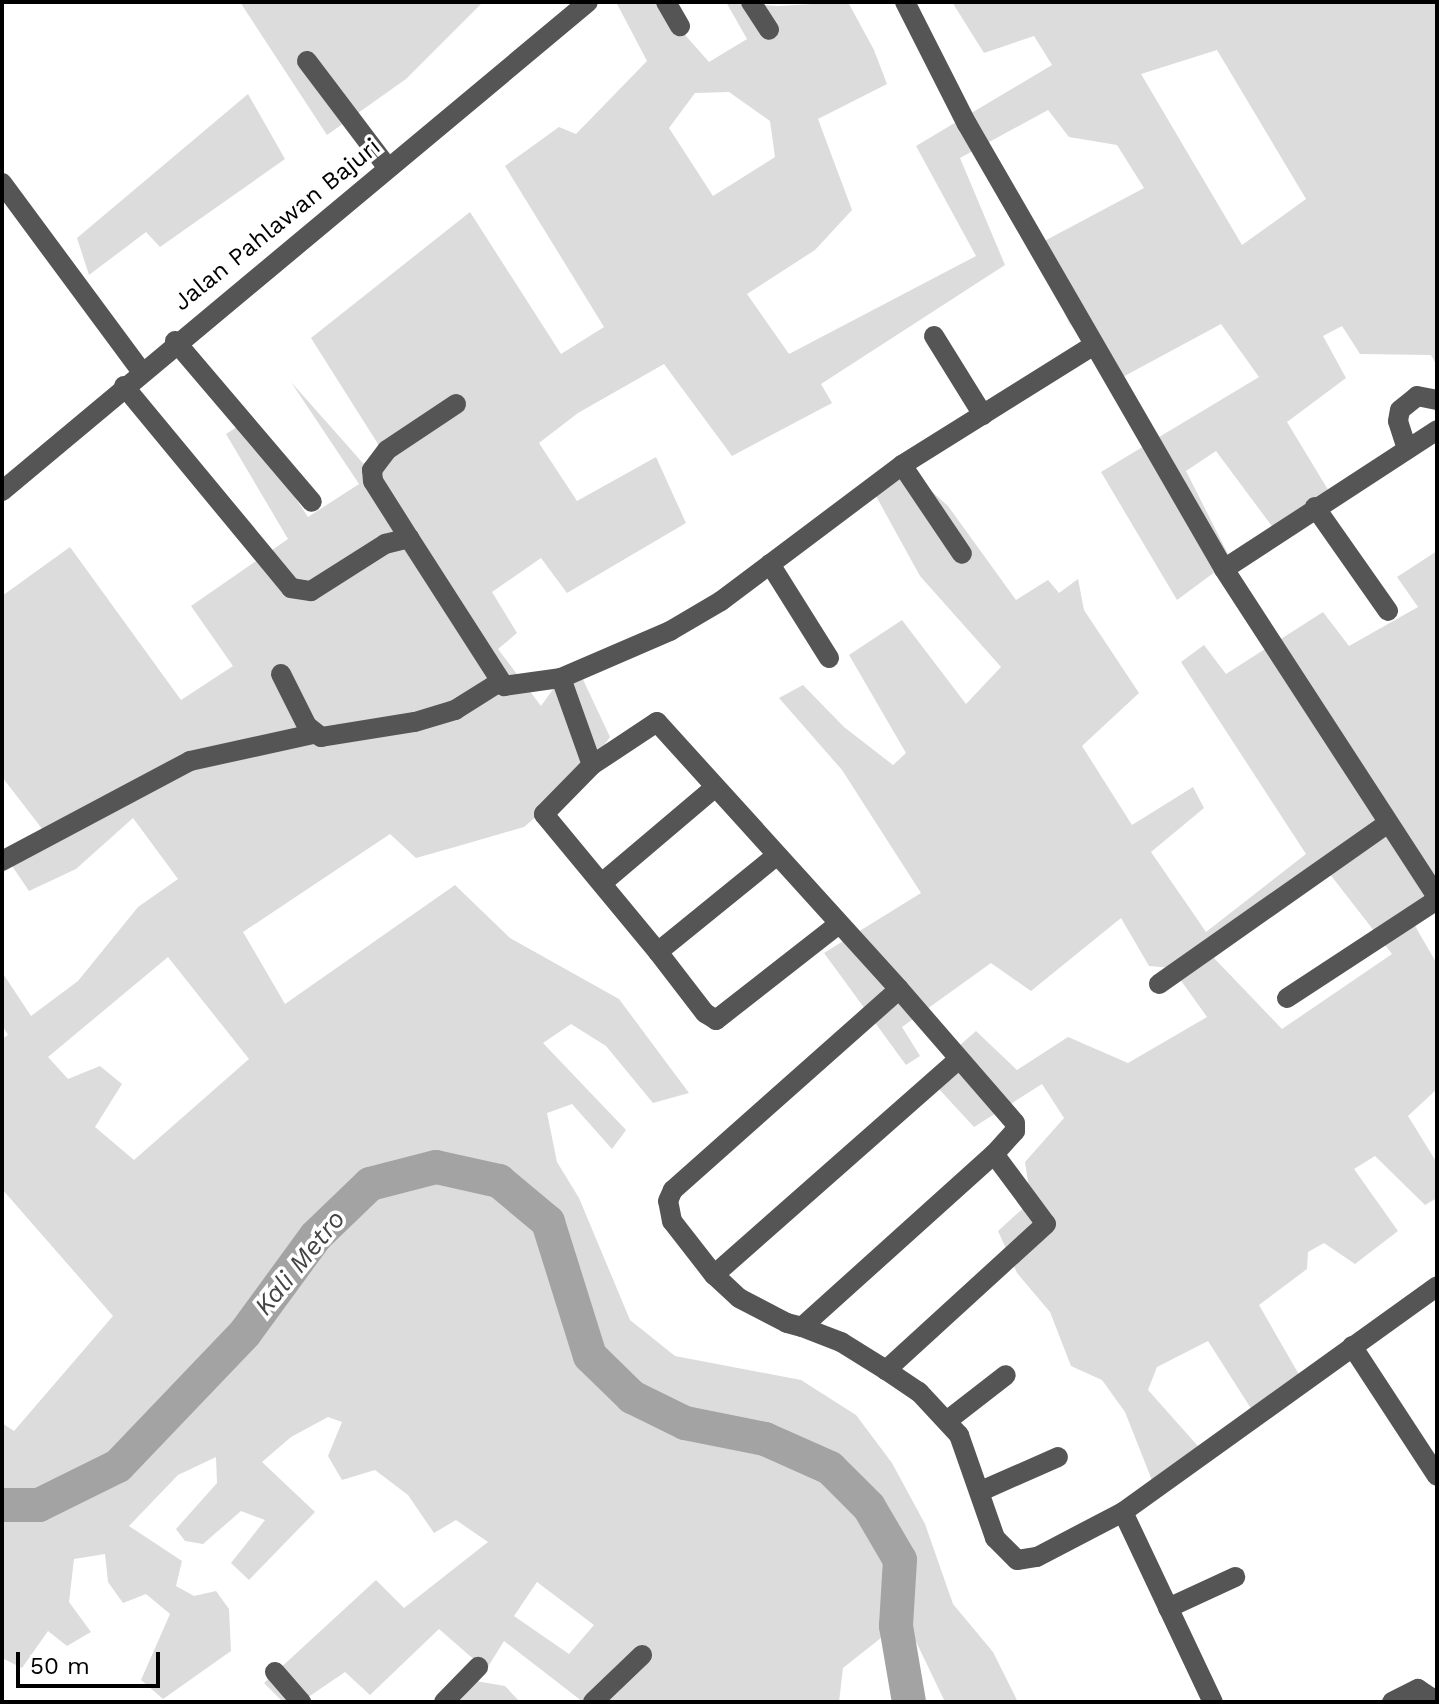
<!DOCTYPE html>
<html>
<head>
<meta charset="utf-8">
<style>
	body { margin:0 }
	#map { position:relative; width:1439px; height:1704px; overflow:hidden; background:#fff; font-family:"Work Sans",sans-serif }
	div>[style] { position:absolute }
	.green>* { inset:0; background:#dcdcdc }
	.river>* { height:34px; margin:-17px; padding:0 17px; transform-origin:17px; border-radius:17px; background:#a3a3a3 }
	.minor>* { height:20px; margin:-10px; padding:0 10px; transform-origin:10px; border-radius:10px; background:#555 }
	span { translate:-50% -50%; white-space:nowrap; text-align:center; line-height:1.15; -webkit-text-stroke:7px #fff; paint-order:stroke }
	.street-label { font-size:24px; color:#000 }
	.water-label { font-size:26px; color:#444; font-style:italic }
	.frame { position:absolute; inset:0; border:4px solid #000; pointer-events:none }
	.scale { position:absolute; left:16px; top:1652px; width:144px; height:36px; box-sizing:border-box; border:4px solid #000; border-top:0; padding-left:10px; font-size:24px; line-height:28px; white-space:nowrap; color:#000; -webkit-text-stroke:6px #fff; paint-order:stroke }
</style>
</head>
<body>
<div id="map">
	<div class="green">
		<div style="clip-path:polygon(240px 2px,483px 2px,406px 79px,327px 135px)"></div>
		<div style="clip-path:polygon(evenodd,616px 2px,656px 2px,709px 62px,747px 39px,726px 2px,778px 6px,848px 2px,874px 50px,887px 84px,818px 119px,852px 210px,815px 250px,747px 294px,789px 354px,976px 256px,916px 146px,1052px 65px,1034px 36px,984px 53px,952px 2px,1437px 2px,1437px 366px,1431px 355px,1360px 354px,1342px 326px,1323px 336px,1346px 378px,1287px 422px,1330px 493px,1274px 529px,1216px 451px,1186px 471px,1231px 560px,1177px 600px,1101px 472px,1259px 377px,1221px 324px,1119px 379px,1069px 323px,1035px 246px,1144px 188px,1117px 145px,1069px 137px,1048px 110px,960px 158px,1005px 265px,821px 384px,832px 403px,732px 456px,664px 364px,578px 413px,539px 443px,577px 501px,656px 457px,686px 523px,567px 593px,541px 558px,492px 592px,517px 633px,498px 649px,541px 706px,561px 678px,579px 671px,610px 737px,578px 781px,524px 827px,455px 847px,416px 858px,390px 834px,243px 932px,285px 1004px,455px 885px,510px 938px,619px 999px,689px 1093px,653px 1103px,606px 1046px,571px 1024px,543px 1043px,626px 1130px,612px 1149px,572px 1104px,547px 1113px,557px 1162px,579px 1198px,630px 1320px,675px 1356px,801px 1380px,856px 1415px,892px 1463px,925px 1524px,953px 1604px,993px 1652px,1018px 1702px,945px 1702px,898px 1604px,896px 1626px,843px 1668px,839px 1702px,583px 1702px,504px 1641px,486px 1670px,439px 1629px,370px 1695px,345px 1672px,301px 1702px,283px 1702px,264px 1683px,376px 1580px,404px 1608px,488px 1542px,456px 1520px,434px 1533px,408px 1495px,375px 1470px,342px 1480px,328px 1456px,342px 1422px,328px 1417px,291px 1437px,262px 1462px,315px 1512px,249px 1580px,231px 1563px,265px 1520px,241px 1511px,203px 1544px,185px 1541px,176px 1529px,217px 1483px,216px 1457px,178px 1475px,129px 1526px,182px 1561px,176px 1586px,194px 1596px,216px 1591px,229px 1609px,231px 1651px,163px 1699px,141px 1680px,170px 1614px,146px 1594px,123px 1603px,108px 1582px,105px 1554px,74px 1559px,69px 1602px,91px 1632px,67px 1646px,48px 1631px,22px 1668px,2px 1658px,2px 1423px,14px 1431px,113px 1316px,2px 1189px,2px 1039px,8px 1035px,2px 1025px,2px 972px,31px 1016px,78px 981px,138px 907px,178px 879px,133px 818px,76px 869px,29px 891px,8px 860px,43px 830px,2px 777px,2px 596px,70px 547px,181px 700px,233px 666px,191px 606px,288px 539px,226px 434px,245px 422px,308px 517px,359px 484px,291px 382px,377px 479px,390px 463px,311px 338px,470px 212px,561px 354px,604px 327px,505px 166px,559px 127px,576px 134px,647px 61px,616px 2px,1217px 50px,1306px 199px,1242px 245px,1141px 74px,1217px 50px,616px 2px,729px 92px,770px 121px,775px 157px,713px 196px,669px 128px,695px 93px,729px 92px,616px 2px,168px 957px,249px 1059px,134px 1160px,95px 1127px,122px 1084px,100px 1066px,68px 1079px,48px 1057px,168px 957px,616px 2px,537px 1582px,594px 1625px,569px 1654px,514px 1616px,537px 1582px)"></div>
		<div style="clip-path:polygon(248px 94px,285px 159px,160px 247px,146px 232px,89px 275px,77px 238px)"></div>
		<div style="clip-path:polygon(evenodd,902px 465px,948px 506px,1016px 600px,1048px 580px,1059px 593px,1078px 579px,1084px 610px,1139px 693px,1082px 746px,1132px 825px,1193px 787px,1204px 808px,1151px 852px,1206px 932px,1306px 854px,1181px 662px,1204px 645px,1226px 674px,1323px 612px,1349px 646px,1418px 607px,1397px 577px,1437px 551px,1437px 890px,1407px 912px,1437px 964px,1437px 1089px,1408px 1116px,1437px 1163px,1437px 1198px,1425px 1205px,1375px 1156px,1354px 1169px,1398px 1231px,1355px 1264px,1324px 1243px,1308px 1252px,1307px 1269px,1259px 1305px,1305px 1385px,1257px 1418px,1208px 1341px,1157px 1367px,1148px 1390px,1205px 1454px,1157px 1493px,1125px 1412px,1102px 1380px,1071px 1366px,1050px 1312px,1017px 1273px,998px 1231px,1031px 1201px,1025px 1162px,1064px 1118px,1042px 1084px,974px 1127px,926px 1075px,976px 1031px,1017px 1070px,1068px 1037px,1128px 1063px,1207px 1017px,1172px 968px,1149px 966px,1121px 918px,1031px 991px,991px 963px,902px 1027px,920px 1056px,906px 1065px,824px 953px,921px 893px,842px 770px,779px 698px,803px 685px,844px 727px,893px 765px,906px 753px,849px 655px,902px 620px,966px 704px,1001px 667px,920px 576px,871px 487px,902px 465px,1329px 873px,1392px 954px,1282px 1029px,1214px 958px,1329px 873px)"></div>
		<div style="clip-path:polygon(476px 1681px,505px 1686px,520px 1702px,459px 1702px)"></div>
	</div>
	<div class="river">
		<div style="left:2px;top:1505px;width:37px"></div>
		<div style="left:39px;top:1505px;width:88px;rotate:-26.3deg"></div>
		<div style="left:118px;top:1466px;width:184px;rotate:-46.3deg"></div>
		<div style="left:245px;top:1333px;width:120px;rotate:-53.8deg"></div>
		<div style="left:316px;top:1236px;width:75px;rotate:-43.9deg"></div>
		<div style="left:370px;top:1184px;width:68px;rotate:-14.4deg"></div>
		<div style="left:436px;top:1167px;width:65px;rotate:12.5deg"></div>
		<div style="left:499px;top:1181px;width:64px;rotate:39.9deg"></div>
		<div style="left:548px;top:1222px;width:140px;rotate:72.6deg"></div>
		<div style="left:590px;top:1356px;width:59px;rotate:44.3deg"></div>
		<div style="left:632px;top:1397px;width:59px;rotate:26.1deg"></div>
		<div style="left:685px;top:1423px;width:82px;rotate:11.3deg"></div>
		<div style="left:765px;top:1439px;width:71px;rotate:24deg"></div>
		<div style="left:830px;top:1468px;width:55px;rotate:45deg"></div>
		<div style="left:869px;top:1507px;width:61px;rotate:59.7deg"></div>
		<div style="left:900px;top:1560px;width:66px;rotate:93.5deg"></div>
		<div style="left:896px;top:1626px;width:77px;rotate:80.3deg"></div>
	</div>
	<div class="minor">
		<div style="left:666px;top:2px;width:28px;rotate:60deg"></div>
		<div style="left:751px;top:2px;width:33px;rotate:57deg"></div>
		<div style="left:905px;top:2px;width:137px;rotate:63.1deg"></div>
		<div style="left:967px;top:124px;width:514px;rotate:59.99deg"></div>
		<div style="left:1224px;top:569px;width:254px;rotate:-33.1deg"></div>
		<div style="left:307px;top:61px;width:134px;rotate:52.9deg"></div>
		<div style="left:2px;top:183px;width:234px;rotate:53.5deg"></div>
		<div style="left:934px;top:336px;width:93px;rotate:58.2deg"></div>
		<div style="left:175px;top:341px;width:211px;rotate:49.6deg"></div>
		<div style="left:124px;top:386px;width:262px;rotate:50.4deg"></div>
		<div style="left:291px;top:588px;width:20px;rotate:9deg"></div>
		<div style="left:311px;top:591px;width:88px;rotate:-32.4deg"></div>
		<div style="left:385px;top:544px;width:25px;rotate:-14deg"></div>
		<div style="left:409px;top:538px;width:176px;rotate:57.3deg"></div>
		<div style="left:504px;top:686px;width:58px;rotate:-8deg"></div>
		<div style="left:561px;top:678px;width:119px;rotate:-23.3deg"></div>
		<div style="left:670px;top:631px;width:59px;rotate:-30.5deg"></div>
		<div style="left:721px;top:601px;width:226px;rotate:-36.9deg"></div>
		<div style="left:902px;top:465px;width:226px;rotate:-32deg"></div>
		<div style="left:1407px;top:449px;width:29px;rotate:-108deg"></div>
		<div style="left:1398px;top:421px;width:11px;rotate:-80deg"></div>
		<div style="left:1400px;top:410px;width:22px;rotate:-39deg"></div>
		<div style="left:1417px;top:396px;width:20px;rotate:11deg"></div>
		<div style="left:902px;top:465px;width:107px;rotate:56deg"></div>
		<div style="left:2px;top:491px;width:763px;rotate:-39.84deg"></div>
		<div style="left:1315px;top:507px;width:127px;rotate:54.9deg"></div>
		<div style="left:409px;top:538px;width:67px;rotate:-122.3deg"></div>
		<div style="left:373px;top:481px;width:11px;rotate:-95deg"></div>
		<div style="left:372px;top:470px;width:25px;rotate:-53deg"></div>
		<div style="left:387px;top:450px;width:83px;rotate:-33.7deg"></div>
		<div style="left:770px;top:564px;width:111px;rotate:57.9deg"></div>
		<div style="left:1224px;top:569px;width:391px;rotate:57deg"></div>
		<div style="left:281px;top:674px;width:58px;rotate:63.4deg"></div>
		<div style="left:307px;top:726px;width:18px;rotate:38deg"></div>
		<div style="left:321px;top:737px;width:95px;rotate:-9.1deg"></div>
		<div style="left:415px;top:722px;width:42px;rotate:-16.7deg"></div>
		<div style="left:455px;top:710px;width:51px;rotate:-32.1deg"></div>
		<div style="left:561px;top:678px;width:92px;rotate:70.4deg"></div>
		<div style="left:776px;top:856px;width:152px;rotate:140.9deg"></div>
		<div style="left:658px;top:952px;width:179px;rotate:-129.6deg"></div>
		<div style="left:544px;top:814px;width:69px;rotate:-45.6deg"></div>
		<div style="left:592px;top:765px;width:78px;rotate:-33.5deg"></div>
		<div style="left:657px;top:722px;width:360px;rotate:47.8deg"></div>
		<div style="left:899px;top:989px;width:177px;rotate:49.1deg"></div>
		<div style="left:1015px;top:1123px;width:8px;rotate:90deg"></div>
		<div style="left:1015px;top:1131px;width:31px;rotate:132deg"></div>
		<div style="left:994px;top:1154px;width:258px;rotate:138deg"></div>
		<div style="left:802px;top:1327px;width:16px;rotate:-165deg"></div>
		<div style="left:787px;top:1323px;width:54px;rotate:-152.5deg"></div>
		<div style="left:739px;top:1298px;width:34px;rotate:-137deg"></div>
		<div style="left:714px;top:1275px;width:68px;rotate:-127.9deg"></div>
		<div style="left:672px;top:1221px;width:20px;rotate:-101deg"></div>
		<div style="left:668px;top:1201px;width:12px;rotate:-66deg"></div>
		<div style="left:673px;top:1190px;width:302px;rotate:-41.6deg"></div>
		<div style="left:2px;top:861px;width:213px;rotate:-28deg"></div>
		<div style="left:190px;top:761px;width:126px;rotate:-12.4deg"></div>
		<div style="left:602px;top:883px;width:148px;rotate:-40.3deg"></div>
		<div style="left:658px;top:952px;width:77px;rotate:52.4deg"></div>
		<div style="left:705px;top:1013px;width:13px;rotate:32deg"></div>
		<div style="left:716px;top:1020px;width:156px;rotate:-38deg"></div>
		<div style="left:1159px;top:984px;width:279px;rotate:-35.1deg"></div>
		<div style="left:1287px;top:998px;width:179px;rotate:-33.2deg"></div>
		<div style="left:994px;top:1154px;width:87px;rotate:53.4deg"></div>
		<div style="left:1046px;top:1224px;width:217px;rotate:137.6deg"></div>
		<div style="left:886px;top:1370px;width:40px;rotate:34deg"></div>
		<div style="left:919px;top:1392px;width:59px;rotate:47.1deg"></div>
		<div style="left:959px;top:1435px;width:109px;rotate:70.7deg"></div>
		<div style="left:995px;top:1538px;width:31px;rotate:45deg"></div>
		<div style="left:1017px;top:1560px;width:20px;rotate:-9deg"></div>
		<div style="left:1037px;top:1557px;width:97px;rotate:-27.6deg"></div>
		<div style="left:1123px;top:1512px;width:387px;rotate:-35.7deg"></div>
		<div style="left:714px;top:1275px;width:327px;rotate:-41.4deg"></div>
		<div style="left:802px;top:1327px;width:42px;rotate:21deg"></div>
		<div style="left:841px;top:1342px;width:53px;rotate:31.9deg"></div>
		<div style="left:1352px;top:1346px;width:155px;rotate:56.8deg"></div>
		<div style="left:948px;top:1420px;width:73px;rotate:-37.8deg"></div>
		<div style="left:981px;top:1491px;width:84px;rotate:-23.8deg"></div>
		<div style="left:1123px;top:1512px;width:210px;rotate:64.7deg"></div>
		<div style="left:1168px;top:1608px;width:74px;rotate:-24.8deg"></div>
		<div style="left:275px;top:1672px;width:40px;rotate:49deg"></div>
		<div style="left:444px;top:1702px;width:49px;rotate:-45.8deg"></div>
		<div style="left:593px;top:1702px;width:68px;rotate:-43.8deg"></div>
		<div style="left:1392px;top:1702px;width:29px;rotate:-27deg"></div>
		<div style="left:1418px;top:1689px;width:23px;rotate:34deg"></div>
	</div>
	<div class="street-label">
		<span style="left:277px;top:225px;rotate:-39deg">Jalan Pahlawan Bajuri</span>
	</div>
	<div class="water-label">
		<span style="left:300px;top:1263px;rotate:-51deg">Kali Metro</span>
	</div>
	<div class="frame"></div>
	<div class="scale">50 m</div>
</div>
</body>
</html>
